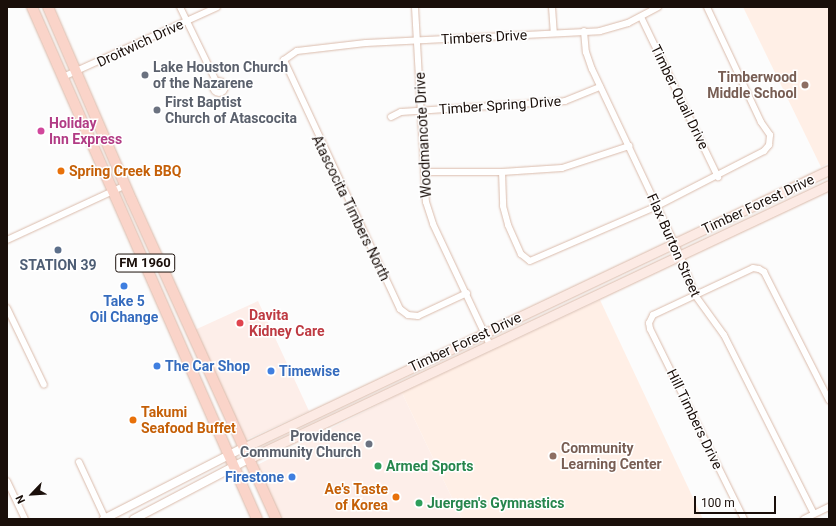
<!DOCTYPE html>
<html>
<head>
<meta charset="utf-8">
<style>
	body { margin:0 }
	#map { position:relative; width:836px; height:526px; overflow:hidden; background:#fcfcfc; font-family:Roboto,sans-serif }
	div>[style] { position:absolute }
	.commercial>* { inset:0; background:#fdeee9 }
	.built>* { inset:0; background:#ffefe6 }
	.roads { filter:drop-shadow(0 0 1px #dabbab) drop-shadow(0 0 1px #dabbab) }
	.minor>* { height:6px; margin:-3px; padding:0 3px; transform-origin:3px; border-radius:3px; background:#fff }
	.minor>.ring { margin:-3px; padding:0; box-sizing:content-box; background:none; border:6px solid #fff; border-radius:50% }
	.tertiary>* { height:8px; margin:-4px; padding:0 4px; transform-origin:4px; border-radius:4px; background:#fff }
	.secondary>* { height:9px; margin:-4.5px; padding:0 4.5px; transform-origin:4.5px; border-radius:4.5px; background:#fceae4 }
	.primary>* { height:10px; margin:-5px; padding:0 5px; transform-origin:5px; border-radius:5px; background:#fad4c9 }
	.dots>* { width:11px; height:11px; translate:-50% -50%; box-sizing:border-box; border:2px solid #fff; border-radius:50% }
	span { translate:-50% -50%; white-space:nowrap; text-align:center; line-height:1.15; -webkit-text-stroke:3px #fff; paint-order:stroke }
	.shield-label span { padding:1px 3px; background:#fff; border:1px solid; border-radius:3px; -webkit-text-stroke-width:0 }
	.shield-label { font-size:13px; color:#1a0f0a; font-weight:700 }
	.street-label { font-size:14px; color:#1a0f0a }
	.worship-label { font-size:14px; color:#5b616d; font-weight:700 }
	.left { translate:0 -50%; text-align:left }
	.right { translate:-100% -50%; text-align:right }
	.education-label { font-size:14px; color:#785e54; font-weight:700 }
	.hotel-label { font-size:14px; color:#b23c85; font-weight:700 }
	.food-label { font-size:14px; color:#c56008; font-weight:700 }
	.service-label { font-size:14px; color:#4e5e75; font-weight:700 }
	.shop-label { font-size:14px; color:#366cbe; font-weight:700 }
	.health-label { font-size:14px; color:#be3a42; font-weight:700 }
	.leisure-label { font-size:14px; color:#27864d; font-weight:700 }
	.frame { position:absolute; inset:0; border:8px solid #1a0f0a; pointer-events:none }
	.north { position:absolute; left:12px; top:474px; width:40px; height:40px; -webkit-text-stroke:3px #fff; paint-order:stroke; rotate:245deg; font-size:11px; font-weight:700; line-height:16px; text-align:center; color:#1a0f0a }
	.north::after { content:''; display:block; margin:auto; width:14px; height:18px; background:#1a0f0a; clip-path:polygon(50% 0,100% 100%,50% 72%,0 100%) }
	.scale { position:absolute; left:694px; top:496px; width:82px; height:18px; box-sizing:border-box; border:2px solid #1a0f0a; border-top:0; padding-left:5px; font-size:12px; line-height:14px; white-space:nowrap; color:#1a0f0a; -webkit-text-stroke:3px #fff; paint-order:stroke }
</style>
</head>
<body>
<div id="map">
	<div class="commercial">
		<div style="clip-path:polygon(258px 301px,309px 411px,239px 443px,188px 333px)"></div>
		<div style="clip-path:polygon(402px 393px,462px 519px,275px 519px,251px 468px)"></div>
	</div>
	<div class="built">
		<div style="clip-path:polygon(743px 7px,829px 7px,829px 163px,821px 167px)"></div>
		<div style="clip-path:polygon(600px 300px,703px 519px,462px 519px,402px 393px)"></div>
	</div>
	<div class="roads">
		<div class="minor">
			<div style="left:180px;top:7px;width:82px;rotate:64.1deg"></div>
			<div style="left:415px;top:7px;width:195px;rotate:86.8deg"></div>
			<div style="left:426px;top:202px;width:23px;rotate:72deg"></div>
			<div style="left:433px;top:224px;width:134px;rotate:64.8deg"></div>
			<div style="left:552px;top:7px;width:26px;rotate:86deg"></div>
			<div style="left:641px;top:17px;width:178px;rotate:64.3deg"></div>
			<div style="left:584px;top:31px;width:21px;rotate:85deg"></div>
			<div style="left:586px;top:52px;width:18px;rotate:71deg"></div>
			<div style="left:592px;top:69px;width:206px;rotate:64.7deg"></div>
			<div style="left:680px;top:255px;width:43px;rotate:69.4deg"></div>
			<div style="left:695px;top:295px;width:49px;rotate:54.1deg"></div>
			<div style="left:724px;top:335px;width:200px;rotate:63.3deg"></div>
			<div style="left:63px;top:77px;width:169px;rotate:-24.4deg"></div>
			<div class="ring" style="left:213px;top:81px;width:6px;height:6px"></div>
			<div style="left:391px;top:117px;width:11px;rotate:-27deg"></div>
			<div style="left:401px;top:112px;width:164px;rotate:-3.8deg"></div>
			<div style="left:565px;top:101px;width:38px;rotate:-22deg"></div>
			<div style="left:424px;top:172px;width:78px"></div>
			<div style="left:502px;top:172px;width:60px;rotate:-3.8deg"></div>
			<div style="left:562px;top:168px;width:71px;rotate:-18.2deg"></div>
			<div style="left:502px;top:172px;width:34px;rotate:88deg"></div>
			<div style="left:503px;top:206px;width:20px;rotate:75deg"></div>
			<div style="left:508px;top:225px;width:32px;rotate:66deg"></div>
			<div style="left:521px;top:254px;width:11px;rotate:38deg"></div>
			<div style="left:530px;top:261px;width:138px;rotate:-23.4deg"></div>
			<div style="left:657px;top:206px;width:120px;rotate:-27.2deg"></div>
			<div style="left:764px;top:151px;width:8px;rotate:-50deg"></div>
			<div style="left:769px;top:145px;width:10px;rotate:-84deg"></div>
			<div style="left:770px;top:135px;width:16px;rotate:-125deg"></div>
			<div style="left:761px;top:122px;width:127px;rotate:-115.2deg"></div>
			<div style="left:7px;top:240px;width:131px;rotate:-24.8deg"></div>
			<div style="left:467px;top:293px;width:54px;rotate:154.9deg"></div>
			<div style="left:418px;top:316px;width:10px;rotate:-174deg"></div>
			<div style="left:408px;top:315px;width:10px;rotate:-143deg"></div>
			<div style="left:400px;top:309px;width:275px;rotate:-115deg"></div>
			<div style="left:284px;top:60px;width:16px;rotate:-35deg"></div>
			<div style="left:297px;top:51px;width:69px;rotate:-6.6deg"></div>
			<div style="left:366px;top:43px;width:234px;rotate:-2.9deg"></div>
			<div style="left:600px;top:31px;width:29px;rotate:-16deg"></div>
			<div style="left:628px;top:23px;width:34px;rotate:-28deg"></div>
			<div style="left:7px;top:308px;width:85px;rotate:64.3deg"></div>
			<div style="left:79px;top:462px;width:62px;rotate:65.1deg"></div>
			<div style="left:7px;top:481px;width:42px;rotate:64.7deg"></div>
			<div style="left:744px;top:519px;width:212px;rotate:-116.3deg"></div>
			<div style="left:650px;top:329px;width:6px;rotate:-99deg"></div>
			<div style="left:649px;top:323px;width:9px;rotate:-63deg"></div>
			<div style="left:653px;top:315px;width:110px;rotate:-25.2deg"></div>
			<div style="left:753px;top:268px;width:6px;rotate:9deg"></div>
			<div style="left:759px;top:269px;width:6px;rotate:31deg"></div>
			<div style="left:764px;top:272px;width:144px;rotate:63.1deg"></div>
			<div style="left:804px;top:519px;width:28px;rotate:-26deg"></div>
		</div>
		<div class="tertiary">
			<div style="left:104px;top:519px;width:158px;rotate:-27.1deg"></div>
			<div style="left:134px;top:519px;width:131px;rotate:-27.7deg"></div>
		</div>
		<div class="secondary">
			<div style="left:245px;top:447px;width:646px;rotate:-25.38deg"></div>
			<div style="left:250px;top:458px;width:640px;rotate:-25.24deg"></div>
		</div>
		<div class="primary">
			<div style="left:32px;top:7px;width:559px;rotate:66.28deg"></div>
			<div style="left:48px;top:7px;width:211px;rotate:66.6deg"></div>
			<div style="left:132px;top:201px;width:349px;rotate:65.6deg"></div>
		</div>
	</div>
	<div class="dots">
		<div style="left:145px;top:75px;background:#6b7280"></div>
		<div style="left:805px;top:85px;background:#8d6e63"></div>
		<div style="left:157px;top:110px;background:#6b7280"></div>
		<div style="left:41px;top:131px;background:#d1479c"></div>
		<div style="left:61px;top:171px;background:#e8710a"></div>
		<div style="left:58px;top:250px;background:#5c6f8a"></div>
		<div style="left:124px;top:286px;background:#3f7fe0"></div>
		<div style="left:240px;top:323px;background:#e0444e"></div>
		<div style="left:157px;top:366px;background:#3f7fe0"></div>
		<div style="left:271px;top:371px;background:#3f7fe0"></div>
		<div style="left:133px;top:420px;background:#e8710a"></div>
		<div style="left:369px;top:444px;background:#6b7280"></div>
		<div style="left:553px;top:456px;background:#8d6e63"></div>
		<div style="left:378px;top:466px;background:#2e9e5b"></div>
		<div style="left:292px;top:477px;background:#3f7fe0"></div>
		<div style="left:396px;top:497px;background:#e8710a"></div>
		<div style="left:419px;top:503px;background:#2e9e5b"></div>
	</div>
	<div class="shield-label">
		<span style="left:145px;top:263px">FM 1960</span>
	</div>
	<div class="street-label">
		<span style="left:484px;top:37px;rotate:-3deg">Timbers Drive</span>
		<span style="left:140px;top:43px;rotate:-25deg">Droitwich Drive</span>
		<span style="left:680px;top:97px;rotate:64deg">Timber Quail Drive</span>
		<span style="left:500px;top:105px;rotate:-4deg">Timber Spring Drive</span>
		<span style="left:423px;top:135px;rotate:-93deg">Woodmancote Drive</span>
		<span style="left:758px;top:204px;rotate:-25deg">Timber Forest Drive</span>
		<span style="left:351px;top:208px;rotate:64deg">Atascocita Timbers North</span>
		<span style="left:674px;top:245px;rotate:66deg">Flax Burton Street</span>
		<span style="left:465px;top:342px;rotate:-25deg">Timber Forest Drive</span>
		<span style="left:695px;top:419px;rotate:64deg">Hill Timbers Drive</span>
	</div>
	<div class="worship-label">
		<span class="left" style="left:153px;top:75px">Lake Houston Church<br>of the Nazarene</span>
		<span class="left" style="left:165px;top:110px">First Baptist<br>Church of Atascocita</span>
		<span class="right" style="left:361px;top:444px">Providence<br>Community Church</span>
	</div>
	<div class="education-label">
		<span class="right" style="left:797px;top:85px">Timberwood<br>Middle School</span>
		<span class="left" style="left:561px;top:456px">Community<br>Learning Center</span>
	</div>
	<div class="hotel-label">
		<span class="left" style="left:49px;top:131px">Holiday<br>Inn Express</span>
	</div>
	<div class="food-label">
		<span class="left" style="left:69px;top:171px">Spring Creek BBQ</span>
		<span class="left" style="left:141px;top:420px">Takumi<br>Seafood Buffet</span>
		<span class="right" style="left:388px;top:497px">Ae's Taste<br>of Korea</span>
	</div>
	<div class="service-label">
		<span style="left:58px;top:265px">STATION 39</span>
	</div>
	<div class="shop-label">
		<span style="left:124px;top:309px">Take 5<br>Oil Change</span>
		<span class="left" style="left:165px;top:366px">The Car Shop</span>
		<span class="left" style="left:279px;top:371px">Timewise</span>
		<span class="right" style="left:284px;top:477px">Firestone</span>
	</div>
	<div class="health-label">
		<span class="left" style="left:249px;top:323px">Davita<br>Kidney Care</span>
	</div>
	<div class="leisure-label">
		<span class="left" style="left:386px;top:466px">Armed Sports</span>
		<span class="left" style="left:427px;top:503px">Juergen's Gymnastics</span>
	</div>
	<div class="frame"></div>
	<div class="north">N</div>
	<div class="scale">100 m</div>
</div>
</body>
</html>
